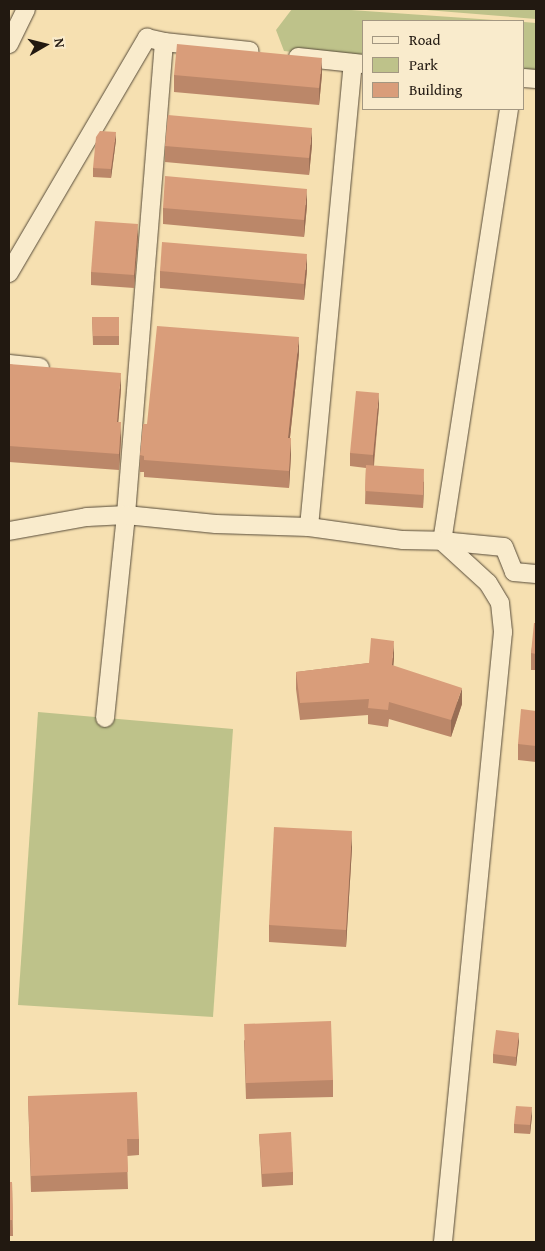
<!DOCTYPE html>
<html>
<head>
<meta charset="utf-8">
<style>
	body { margin:0 }
	#map { position:relative; width:545px; height:1251px; overflow:hidden; background:#f6e0b1; font-family:"Gentium Book Plus",serif }
	div>[style] { position:absolute }
	.green>* { inset:0; background:#bec28a }
	.roads { filter:drop-shadow(0 0 1px #574b39) drop-shadow(0 0 1px #574b39) }
	.street>* { height:18px; margin:-9px; padding:0 9px; transform-origin:9px; border-radius:9px; background:#f9ebcc }
	.wall>* { inset:0; background:#bb8769 }
	.shaded-wall>* { inset:0; background:#986e55 }
	.building>* { inset:0; background:#d99d7a }
	span { translate:-50% -50%; white-space:nowrap; text-align:center; line-height:1.15; -webkit-text-stroke:4px #f9ebcc; paint-order:stroke }
	.frame { position:absolute; inset:0; border:10px solid #221911; pointer-events:none }
	.legend { position:absolute; left:362px; top:20px; width:162px; height:90px; box-sizing:border-box; background:#f9ebcc; border:1px solid #a39781; margin:0; padding:6px 9px; list-style:none; font-size:15px; color:#221911 }
	.legend li { display:flex; align-items:center; gap:10px; height:25px }
	.legend b { width:25px; border:1px solid #a39781 }
	.north { position:absolute; left:20px; top:20px; width:50px; height:50px; -webkit-text-stroke:4px #f9ebcc; paint-order:stroke; rotate:82deg; font-size:14px; font-weight:700; line-height:20px; text-align:center; color:#221911 }
	.north::after { content:''; display:block; margin:auto; width:18px; height:22px; background:#221911; clip-path:polygon(50% 0,100% 100%,50% 72%,0 100%) }
</style>
</head>
<body>
<div id="map">
	<div class="green">
		<div style="clip-path:polygon(292px 9px,351px 10px,508px 21px,364px 21px,364px 60px,284px 51px,276px 30px)"></div>
		<div style="clip-path:polygon(414px 9px,536px 9px,536px 19px)"></div>
		<div style="clip-path:polygon(524px 22px,536px 23px,536px 76px,524px 74px)"></div>
		<div style="clip-path:polygon(38px 712px,233px 729px,213px 1017px,18px 1005px)"></div>
	</div>
	<div class="roads">
		<div class="street">
			<div style="left:164px;top:42px;width:86px;rotate:6deg"></div>
			<div style="left:9px;top:44px;width:39px;rotate:-64deg"></div>
			<div style="left:298px;top:57px;width:66px;rotate:6.1deg"></div>
			<div style="left:524px;top:78px;width:12px;rotate:5deg"></div>
			<div style="left:509px;top:109px;width:437px;rotate:98.8deg"></div>
			<div style="left:442px;top:541px;width:62px;rotate:5.5deg"></div>
			<div style="left:504px;top:547px;width:27px;rotate:68deg"></div>
			<div style="left:514px;top:572px;width:22px;rotate:5deg"></div>
			<div style="left:9px;top:273px;width:273px;rotate:-59.6deg"></div>
			<div style="left:147px;top:38px;width:17px;rotate:13deg"></div>
			<div style="left:164px;top:42px;width:475px;rotate:94.6deg"></div>
			<div style="left:126px;top:515px;width:204px;rotate:95.9deg"></div>
			<div style="left:9px;top:364px;width:31px;rotate:6deg"></div>
			<div style="left:309px;top:527px;width:466px;rotate:-84.6deg"></div>
			<div style="left:9px;top:531px;width:79px;rotate:-10.2deg"></div>
			<div style="left:87px;top:517px;width:39px;rotate:-3deg"></div>
			<div style="left:126px;top:515px;width:90px;rotate:5.7deg"></div>
			<div style="left:216px;top:524px;width:93px;rotate:1.8deg"></div>
			<div style="left:309px;top:527px;width:95px;rotate:7.9deg"></div>
			<div style="left:403px;top:540px;width:39px;rotate:1deg"></div>
			<div style="left:442px;top:541px;width:62px;rotate:42.4deg"></div>
			<div style="left:488px;top:583px;width:23px;rotate:59deg"></div>
			<div style="left:500px;top:603px;width:29px;rotate:84deg"></div>
			<div style="left:503px;top:632px;width:613px;rotate:95.62deg"></div>
		</div>
	</div>
	<div class="wall">
		<div style="clip-path:polygon(322px 74px,319px 105px,174px 92px,174px 75px)"></div>
		<div style="clip-path:polygon(116px 140px,111px 178px,93px 177px,93px 168px)"></div>
		<div style="clip-path:polygon(312px 145px,309px 175px,165px 162px,165px 146px)"></div>
		<div style="clip-path:polygon(307px 205px,304px 237px,163px 224px,163px 208px)"></div>
		<div style="clip-path:polygon(138px 237px,134px 288px,91px 285px,91px 272px)"></div>
		<div style="clip-path:polygon(307px 270px,304px 300px,160px 288px,160px 271px)"></div>
		<div style="clip-path:polygon(92px 317px,119px 317px,119px 345px,93px 345px)"></div>
		<div style="clip-path:polygon(299px 353px,290px 438px,291px 455px,289px 488px,144px 477px,144px 472px,140px 472px,140px 455px,147px 424px)"></div>
		<div style="clip-path:polygon(9px 364px,121px 389px,118px 422px,121px 439px,119px 470px,9px 462px)"></div>
		<div style="clip-path:polygon(379px 406px,374px 466px,424px 482px,423px 508px,365px 504px,366px 468px,350px 466px,350px 453px)"></div>
		<div style="clip-path:polygon(536px 623px,536px 670px,531px 670px,531px 653px)"></div>
		<div style="clip-path:polygon(394px 658px,393px 666px,462px 704px,451px 737px,389px 719px,388px 727px,368px 724px,368px 715px,300px 720px,296px 689px,296px 672px,369px 663px)"></div>
		<div style="clip-path:polygon(536px 711px,536px 762px,518px 760px,518px 744px)"></div>
		<div style="clip-path:polygon(352px 848px,346px 947px,269px 942px,269px 925px)"></div>
		<div style="clip-path:polygon(244px 1040px,333px 1080px,333px 1097px,246px 1099px)"></div>
		<div style="clip-path:polygon(519px 1041px,516px 1066px,493px 1063px,493px 1054px)"></div>
		<div style="clip-path:polygon(28px 1096px,139px 1139px,139px 1155px,127px 1156px,128px 1189px,31px 1192px)"></div>
		<div style="clip-path:polygon(532px 1116px,530px 1134px,514px 1133px,514px 1124px)"></div>
		<div style="clip-path:polygon(259px 1134px,293px 1172px,293px 1185px,262px 1187px)"></div>
		<div style="clip-path:polygon(9px 1182px,12px 1182px,13px 1236px,9px 1236px)"></div>
	</div>
	<div class="shaded-wall">
		<div style="clip-path:polygon(322px 58px,322px 74px,319px 105px,319px 88px)"></div>
		<div style="clip-path:polygon(312px 128px,312px 145px,309px 175px,309px 158px)"></div>
		<div style="clip-path:polygon(116px 132px,116px 140px,111px 178px,111px 169px)"></div>
		<div style="clip-path:polygon(307px 189px,307px 205px,304px 237px,304px 220px)"></div>
		<div style="clip-path:polygon(138px 224px,138px 237px,134px 288px,134px 275px)"></div>
		<div style="clip-path:polygon(307px 254px,307px 270px,304px 300px,304px 284px)"></div>
		<div style="clip-path:polygon(299px 337px,299px 353px,288px 455px,288px 438px)"></div>
		<div style="clip-path:polygon(121px 373px,121px 389px,117px 439px,117px 422px)"></div>
		<div style="clip-path:polygon(379px 393px,379px 406px,373px 468px,373px 455px)"></div>
		<div style="clip-path:polygon(121px 422px,121px 439px,119px 470px,119px 454px)"></div>
		<div style="clip-path:polygon(291px 438px,291px 455px,289px 488px,289px 471px)"></div>
		<div style="clip-path:polygon(424px 469px,424px 482px,423px 508px,423px 495px)"></div>
		<div style="clip-path:polygon(394px 641px,394px 658px,392px 682px,392px 665px)"></div>
		<div style="clip-path:polygon(462px 688px,462px 704px,451px 737px,451px 720px)"></div>
		<div style="clip-path:polygon(352px 831px,352px 848px,346px 947px,346px 930px)"></div>
		<div style="clip-path:polygon(519px 1033px,519px 1041px,516px 1066px,516px 1057px)"></div>
		<div style="clip-path:polygon(532px 1107px,532px 1116px,530px 1134px,530px 1125px)"></div>
	</div>
	<div class="building">
		<div style="clip-path:polygon(177px 44px,322px 58px,319px 88px,174px 75px)"></div>
		<div style="clip-path:polygon(168px 115px,312px 128px,309px 158px,165px 146px)"></div>
		<div style="clip-path:polygon(100px 131px,116px 132px,111px 169px,93px 168px,96px 137px)"></div>
		<div style="clip-path:polygon(165px 176px,307px 189px,304px 220px,163px 208px)"></div>
		<div style="clip-path:polygon(95px 221px,138px 224px,134px 275px,91px 272px)"></div>
		<div style="clip-path:polygon(162px 242px,307px 254px,304px 284px,160px 271px)"></div>
		<div style="clip-path:polygon(92px 317px,119px 317px,119px 336px,93px 336px)"></div>
		<div style="clip-path:polygon(157px 326px,299px 337px,288px 438px,291px 438px,289px 471px,144px 460px,144px 456px,140px 455px,143px 424px,147px 424px)"></div>
		<div style="clip-path:polygon(9px 364px,121px 373px,117px 422px,121px 422px,119px 454px,9px 446px)"></div>
		<div style="clip-path:polygon(356px 391px,379px 393px,373px 455px,350px 453px)"></div>
		<div style="clip-path:polygon(366px 465px,424px 469px,423px 495px,365px 491px)"></div>
		<div style="clip-path:polygon(534px 623px,536px 623px,536px 654px,531px 653px)"></div>
		<div style="clip-path:polygon(371px 638px,394px 641px,392px 665px,462px 688px,451px 720px,389px 702px,388px 710px,368px 708px,369px 699px,300px 703px,296px 672px,369px 663px)"></div>
		<div style="clip-path:polygon(521px 709px,536px 711px,536px 746px,518px 744px)"></div>
		<div style="clip-path:polygon(274px 827px,352px 831px,346px 930px,269px 925px)"></div>
		<div style="clip-path:polygon(331px 1021px,333px 1080px,246px 1083px,244px 1024px)"></div>
		<div style="clip-path:polygon(496px 1030px,519px 1033px,516px 1057px,493px 1054px)"></div>
		<div style="clip-path:polygon(137px 1092px,139px 1139px,127px 1139px,128px 1172px,31px 1176px,28px 1096px)"></div>
		<div style="clip-path:polygon(516px 1106px,532px 1107px,530px 1125px,514px 1124px)"></div>
		<div style="clip-path:polygon(291px 1132px,293px 1172px,262px 1174px,259px 1134px)"></div>
		<div style="clip-path:polygon(9px 1182px,12px 1182px,13px 1220px,9px 1220px)"></div>
	</div>
	<div class="frame"></div>
	<ul class="legend">
	<li><b style="height:6px;background:#f9ebcc"></b>Road</li>
	<li><b style="height:14px;background:#bec28a"></b>Park</li>
	<li><b style="height:14px;background:#d99d7a"></b>Building</li>
	</ul>
	<div class="north">N</div>
</div>
</body>
</html>
